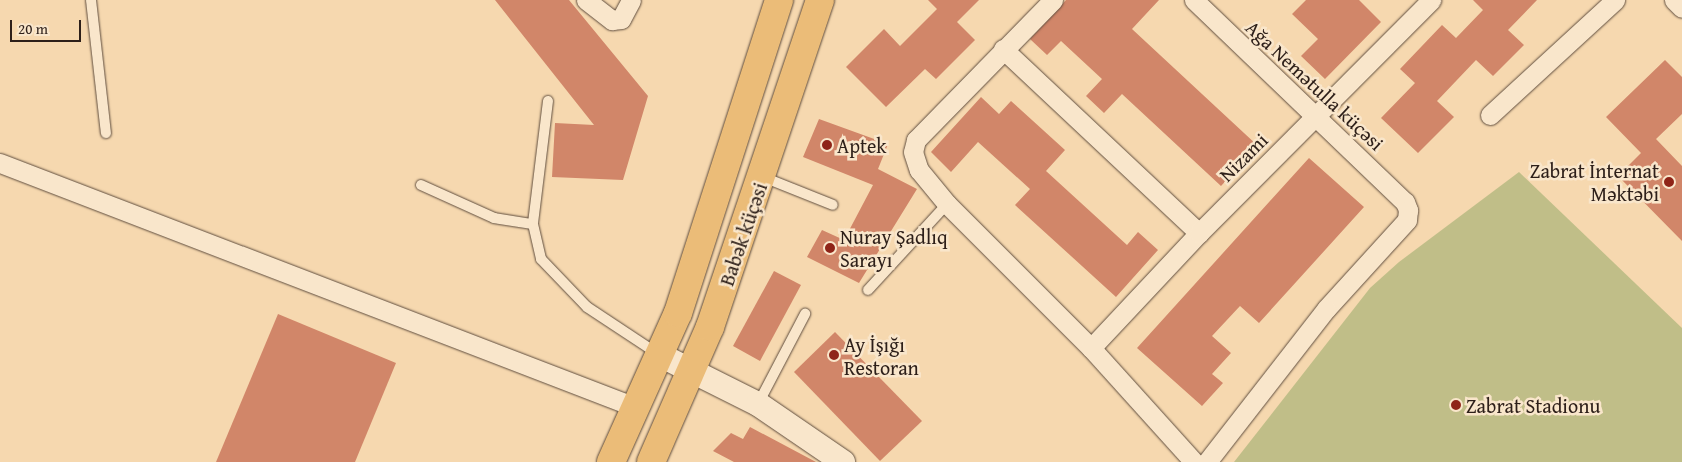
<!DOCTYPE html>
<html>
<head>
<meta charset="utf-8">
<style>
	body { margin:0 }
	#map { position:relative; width:1682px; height:462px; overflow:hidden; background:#f6d8af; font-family:"Gentium Book Plus",serif }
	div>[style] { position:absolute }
	.green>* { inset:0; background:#c0be88 }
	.building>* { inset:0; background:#d18669 }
	.roads { filter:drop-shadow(0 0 1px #5f4d3e) drop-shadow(0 0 1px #5f4d3e) }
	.service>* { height:10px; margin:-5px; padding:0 5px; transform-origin:5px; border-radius:5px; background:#f9e6cb }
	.minor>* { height:19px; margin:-9.5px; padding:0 9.5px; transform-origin:9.5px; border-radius:9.5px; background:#f9e6cb }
	.tertiary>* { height:24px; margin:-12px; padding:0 12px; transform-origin:12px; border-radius:12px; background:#f9e6cb }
	.primary>* { height:28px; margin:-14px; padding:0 14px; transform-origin:14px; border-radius:14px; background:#ebbc78 }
	.dots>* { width:14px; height:14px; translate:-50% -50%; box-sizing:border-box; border:2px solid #f9e6cb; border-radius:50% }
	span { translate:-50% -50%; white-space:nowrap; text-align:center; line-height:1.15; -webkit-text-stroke:5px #f9e6cb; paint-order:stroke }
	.street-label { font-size:20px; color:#2d1f19 }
	.poi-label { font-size:20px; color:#2d1f19 }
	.left { translate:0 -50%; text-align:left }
	.right { translate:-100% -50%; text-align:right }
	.scale { position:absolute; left:10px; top:20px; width:71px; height:22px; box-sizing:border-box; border:2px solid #2d1f19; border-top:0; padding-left:6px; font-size:15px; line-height:18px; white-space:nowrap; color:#2d1f19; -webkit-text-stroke:4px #f9e6cb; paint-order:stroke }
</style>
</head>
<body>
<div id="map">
	<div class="green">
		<div style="clip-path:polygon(1519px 172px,1682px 328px,1682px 462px,1234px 462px,1370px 288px,1399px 262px)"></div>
	</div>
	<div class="building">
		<div style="clip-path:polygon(495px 0,569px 0,648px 96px,623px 180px,552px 177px,555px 123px,594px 125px)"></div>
		<div style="clip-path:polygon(928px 0,979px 0,957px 22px,975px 40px,936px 79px,925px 69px,886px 107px,846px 67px,884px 29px,900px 46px,937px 9px)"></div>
		<div style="clip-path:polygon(1066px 0,1159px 0,1132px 29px,1258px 146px,1221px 186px,1122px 94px,1104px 113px,1086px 96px,1102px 79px,1061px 41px,1047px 55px,1030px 39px)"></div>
		<div style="clip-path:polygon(1306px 0,1359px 0,1381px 22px,1325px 79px,1301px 56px,1318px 39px,1292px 14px)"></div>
		<div style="clip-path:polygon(1473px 0,1537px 0,1508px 30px,1524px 45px,1493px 76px,1476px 60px,1437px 101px,1454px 117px,1418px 153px,1381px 118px,1415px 83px,1400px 69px,1442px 25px,1456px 38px,1483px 10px)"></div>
		<div style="clip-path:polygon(1665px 60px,1682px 77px,1682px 114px,1656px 139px,1682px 166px,1682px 241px,1618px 176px,1641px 153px,1606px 117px)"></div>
		<div style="clip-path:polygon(981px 97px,999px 114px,1011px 101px,1065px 150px,1046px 171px,1127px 245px,1138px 232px,1158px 250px,1116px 297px,1015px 205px,1030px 189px,978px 142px,951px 172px,931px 152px)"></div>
		<div style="clip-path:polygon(819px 119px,888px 144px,878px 169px,917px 189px,859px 283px,807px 257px,822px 230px,844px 240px,873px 185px,803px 157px)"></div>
		<div style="clip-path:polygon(1309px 158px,1364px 207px,1259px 323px,1240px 306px,1212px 336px,1231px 353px,1212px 374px,1223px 383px,1202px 406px,1137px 348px)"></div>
		<div style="clip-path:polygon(774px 271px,801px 285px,760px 361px,733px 346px)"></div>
		<div style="clip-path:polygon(278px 314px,396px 363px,355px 462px,216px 462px)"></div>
		<div style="clip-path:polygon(835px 332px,922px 421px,880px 461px,794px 372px)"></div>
		<div style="clip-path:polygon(750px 427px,816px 462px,734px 462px,713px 451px,731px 433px,743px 439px)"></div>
	</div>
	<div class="roads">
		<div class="service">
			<div style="left:91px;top:0;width:134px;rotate:83.6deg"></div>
			<div style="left:548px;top:101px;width:124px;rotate:97deg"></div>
			<div style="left:533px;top:224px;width:36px;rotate:77deg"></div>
			<div style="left:541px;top:259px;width:66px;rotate:46.2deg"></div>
			<div style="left:587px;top:307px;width:85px;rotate:33.5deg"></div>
			<div style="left:763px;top:177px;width:75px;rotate:21.8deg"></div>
			<div style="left:421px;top:185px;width:80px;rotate:24.3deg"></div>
			<div style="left:494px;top:218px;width:39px;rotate:9deg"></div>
			<div style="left:868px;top:290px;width:117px;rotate:-47.4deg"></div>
			<div style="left:758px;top:404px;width:102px;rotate:-62.4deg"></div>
		</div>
		<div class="minor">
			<div style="left:586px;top:0;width:33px;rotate:38deg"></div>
			<div style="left:612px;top:20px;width:9px;rotate:-6deg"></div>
			<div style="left:621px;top:19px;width:21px;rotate:-62deg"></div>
			<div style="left:1053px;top:0;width:196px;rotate:134.4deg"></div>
			<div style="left:916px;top:140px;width:12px;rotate:104deg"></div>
			<div style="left:913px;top:152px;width:19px;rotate:72deg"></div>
			<div style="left:919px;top:170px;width:44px;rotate:50.5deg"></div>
			<div style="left:947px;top:204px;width:204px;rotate:45deg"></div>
			<div style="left:1091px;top:348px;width:154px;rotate:47.9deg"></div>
			<div style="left:1194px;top:0;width:292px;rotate:43.8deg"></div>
			<div style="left:1405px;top:202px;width:9px;rotate:69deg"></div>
			<div style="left:1408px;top:210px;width:10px;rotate:96deg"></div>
			<div style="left:1407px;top:220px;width:120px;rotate:132.3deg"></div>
			<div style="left:1326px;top:309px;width:194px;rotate:127.9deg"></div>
			<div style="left:1674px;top:0;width:11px;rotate:45deg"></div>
			<div style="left:1003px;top:49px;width:269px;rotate:43.2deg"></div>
			<div style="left:1490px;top:115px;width:170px;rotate:-42.6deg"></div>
			<div style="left:0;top:163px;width:680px;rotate:21.02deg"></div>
			<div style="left:1091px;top:348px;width:158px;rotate:-46.8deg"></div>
			<div style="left:1199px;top:233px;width:329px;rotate:-45.1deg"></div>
		</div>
		<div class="tertiary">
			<div style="left:660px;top:355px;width:110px;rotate:26.6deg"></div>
			<div style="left:758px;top:404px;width:103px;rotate:34.3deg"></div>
		</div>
		<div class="primary">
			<div style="left:611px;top:462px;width:163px;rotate:-65.8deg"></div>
			<div style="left:678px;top:313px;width:329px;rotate:-72.1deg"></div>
			<div style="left:651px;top:462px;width:147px;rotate:-66.4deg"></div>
			<div style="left:710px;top:327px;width:345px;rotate:-71.4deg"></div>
		</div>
	</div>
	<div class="dots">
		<div style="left:827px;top:145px;background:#8f2418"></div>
		<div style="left:1669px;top:182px;background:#8f2418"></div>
		<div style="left:830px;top:248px;background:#8f2418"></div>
		<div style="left:834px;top:355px;background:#8f2418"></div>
		<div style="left:1456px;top:405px;background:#8f2418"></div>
	</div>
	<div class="street-label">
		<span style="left:1315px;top:85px;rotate:43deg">Ağa Nemətulla küçəsi</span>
		<span style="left:1243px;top:157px;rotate:-45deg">Nizami</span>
		<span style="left:743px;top:234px;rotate:-71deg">Babək küçəsi</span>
	</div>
	<div class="poi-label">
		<span class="left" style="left:837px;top:145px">Aptek</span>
		<span class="right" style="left:1659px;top:182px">Zabrat İnternat<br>Məktəbi</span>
		<span class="left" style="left:840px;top:248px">Nuray Şadlıq<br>Sarayı</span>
		<span class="left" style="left:844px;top:356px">Ay İşığı<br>Restoran</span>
		<span class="left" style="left:1466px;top:405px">Zabrat Stadionu</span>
	</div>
	<div class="scale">20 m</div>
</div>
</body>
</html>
